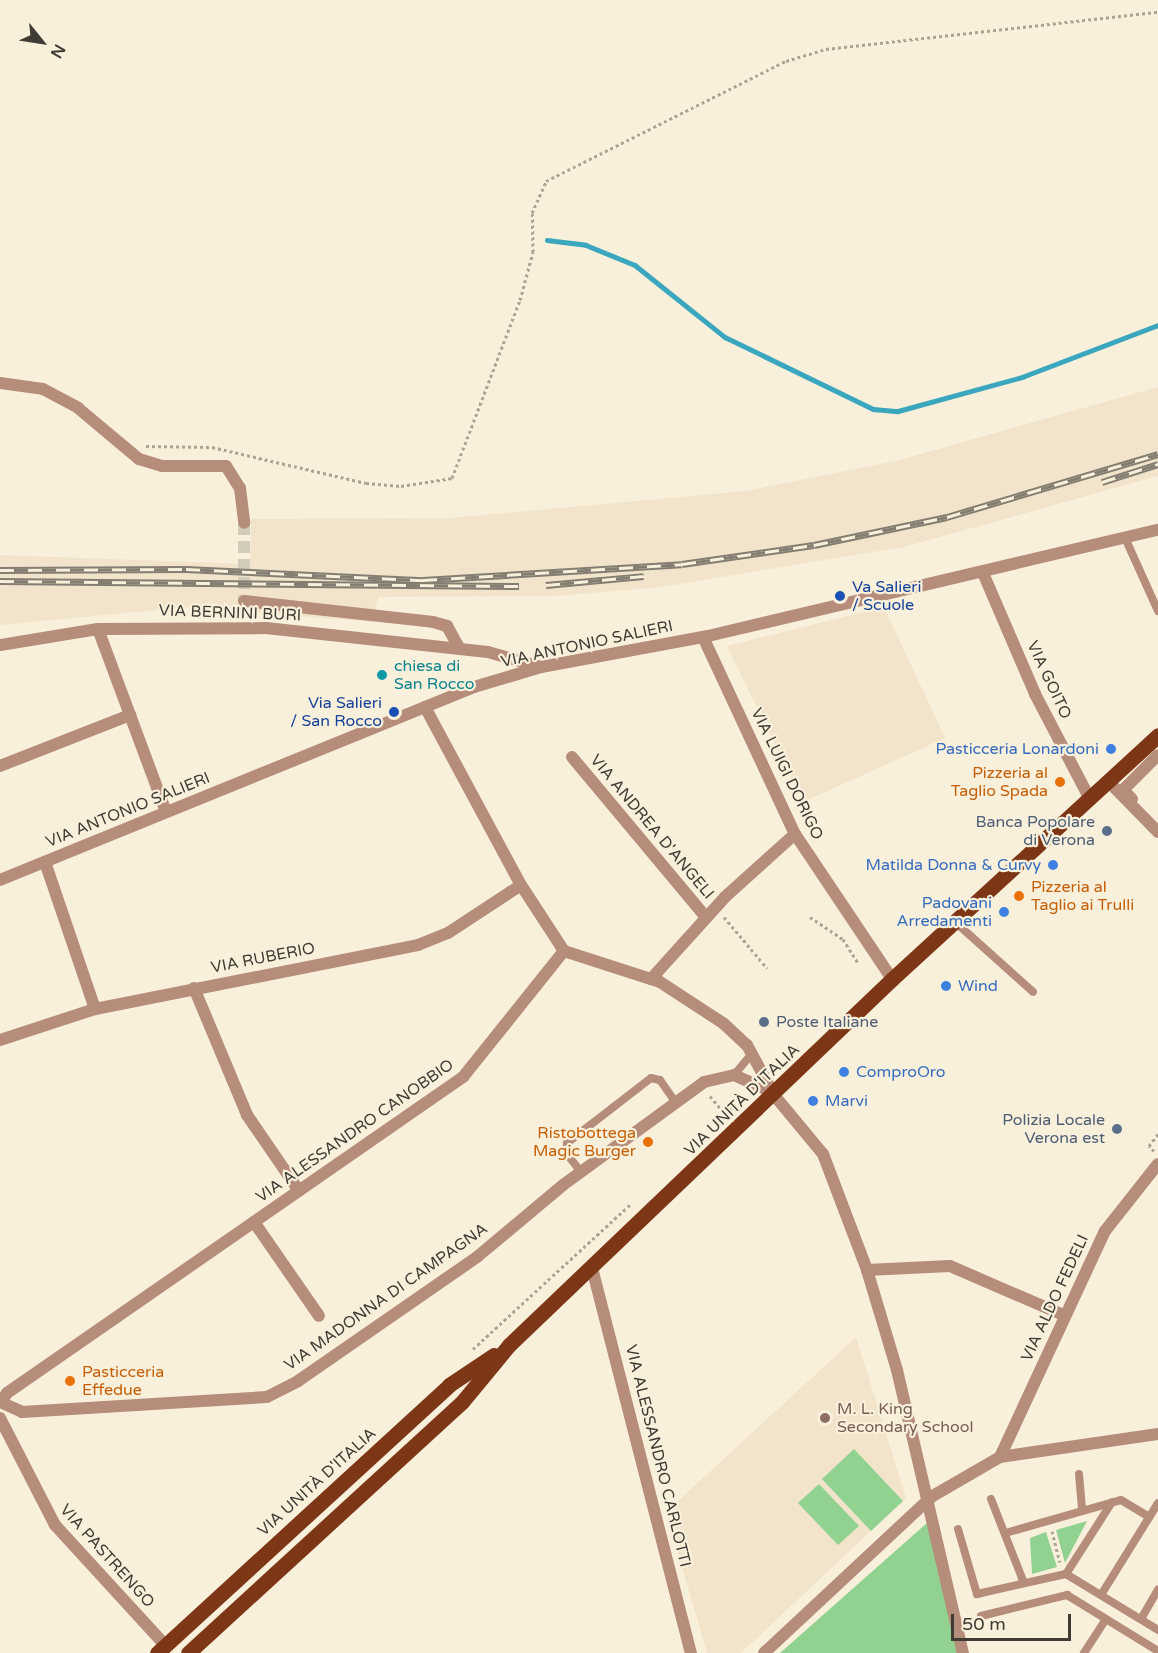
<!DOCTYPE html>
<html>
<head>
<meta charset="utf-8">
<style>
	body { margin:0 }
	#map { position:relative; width:1158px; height:1653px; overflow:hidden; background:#f9f0dc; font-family:"Varela Round",sans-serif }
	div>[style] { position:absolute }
	.built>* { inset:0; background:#f1e4ca }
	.green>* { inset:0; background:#91d291 }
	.stream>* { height:4.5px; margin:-2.25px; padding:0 2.25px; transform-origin:2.25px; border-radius:2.25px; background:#3ba7bf }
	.minor-tunnel>* { height:12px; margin-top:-6px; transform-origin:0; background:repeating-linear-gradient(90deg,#d4ccbb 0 12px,transparent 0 18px) }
	.path>* { height:3px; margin-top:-1.5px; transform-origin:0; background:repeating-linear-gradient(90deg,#aba496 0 3px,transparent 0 6px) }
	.service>* { height:8px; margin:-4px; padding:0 4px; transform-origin:4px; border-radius:4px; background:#b68c7b }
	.pedestrian>* { height:12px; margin:-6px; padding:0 6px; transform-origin:6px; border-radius:6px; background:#b68c7b }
	.minor>* { height:12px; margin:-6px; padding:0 6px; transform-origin:6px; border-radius:6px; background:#b68c7b }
	.tertiary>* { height:12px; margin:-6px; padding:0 6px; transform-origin:6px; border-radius:6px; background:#b68c7b }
	.primary>* { height:15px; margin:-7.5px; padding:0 7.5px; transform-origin:7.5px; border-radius:7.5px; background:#7d3616 }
	.rail>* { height:7px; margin-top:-3.5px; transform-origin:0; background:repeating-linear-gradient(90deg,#f9f0dc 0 14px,#847e72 0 28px); box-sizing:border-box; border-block:2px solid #847e72 }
	.dots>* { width:16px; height:16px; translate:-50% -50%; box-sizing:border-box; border:3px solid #f9f0dc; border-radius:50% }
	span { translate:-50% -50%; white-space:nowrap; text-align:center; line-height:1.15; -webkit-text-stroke:4.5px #f9f0dc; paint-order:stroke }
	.transit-label { font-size:16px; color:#164399 }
	.left { translate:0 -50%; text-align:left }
	.right { translate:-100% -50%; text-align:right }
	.street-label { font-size:16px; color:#403c35 }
	.culture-label { font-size:16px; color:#0d838f }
	.shop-label { font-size:16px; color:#366cbe }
	.food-label { font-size:16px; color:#c56008 }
	.service-label { font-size:16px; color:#4e5e75 }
	.education-label { font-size:16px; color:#785e54 }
	.north { position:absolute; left:12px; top:12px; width:60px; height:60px; -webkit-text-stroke:4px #f9f0dc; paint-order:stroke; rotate:120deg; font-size:16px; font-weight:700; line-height:24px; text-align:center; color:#403c35 }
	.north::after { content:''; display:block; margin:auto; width:21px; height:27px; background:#403c35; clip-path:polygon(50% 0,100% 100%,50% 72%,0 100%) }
	.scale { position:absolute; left:951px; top:1614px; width:120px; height:27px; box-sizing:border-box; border:3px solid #403c35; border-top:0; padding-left:8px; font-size:18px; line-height:21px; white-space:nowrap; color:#403c35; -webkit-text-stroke:4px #f9f0dc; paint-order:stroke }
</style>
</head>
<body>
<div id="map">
	<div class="built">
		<div style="clip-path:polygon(1158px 387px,1158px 476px,904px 547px,661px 587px,557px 596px,378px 597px,373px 622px,189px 607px,0 625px,0 555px,250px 564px,251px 519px,450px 518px,746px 491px,896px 461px)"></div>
		<div style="clip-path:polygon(884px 607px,945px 738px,803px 802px,727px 646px)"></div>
		<div style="clip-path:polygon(856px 1337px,906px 1498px,741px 1653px,707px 1653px,666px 1512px)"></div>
	</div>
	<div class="green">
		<div style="clip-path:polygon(854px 1449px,903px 1501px,871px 1531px,822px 1479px)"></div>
		<div style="clip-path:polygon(819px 1484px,859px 1526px,838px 1545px,798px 1503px)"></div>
		<div style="clip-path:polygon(936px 1515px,964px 1653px,780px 1653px)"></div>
		<div style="clip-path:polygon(1087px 1521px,1065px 1563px,1056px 1530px)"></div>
		<div style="clip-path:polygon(1046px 1532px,1057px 1567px,1032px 1574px,1030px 1538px)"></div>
	</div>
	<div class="stream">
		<div style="left:547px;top:240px;width:39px;rotate:7deg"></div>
		<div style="left:586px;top:245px;width:53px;rotate:22.2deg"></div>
		<div style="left:635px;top:265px;width:115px;rotate:38.7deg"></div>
		<div style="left:725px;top:337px;width:165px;rotate:25.9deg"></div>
		<div style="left:873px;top:409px;width:25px;rotate:5deg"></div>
		<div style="left:898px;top:411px;width:129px;rotate:-15.3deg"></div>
		<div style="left:1022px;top:377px;width:146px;rotate:-20.9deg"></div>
	</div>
	<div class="minor-tunnel">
		<div style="left:244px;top:523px;width:78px;rotate:90deg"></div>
	</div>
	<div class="path">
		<div style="left:146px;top:446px;width:66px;rotate:0.9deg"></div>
		<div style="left:212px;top:447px;width:158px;rotate:13.2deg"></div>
		<div style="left:366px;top:483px;width:35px;rotate:5deg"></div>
		<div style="left:401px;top:486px;width:52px;rotate:-8.9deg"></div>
		<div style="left:452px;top:478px;width:191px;rotate:-69.1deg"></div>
		<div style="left:520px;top:300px;width:50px;rotate:-74.8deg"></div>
		<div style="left:533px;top:252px;width:39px;rotate:-91deg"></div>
		<div style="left:532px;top:213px;width:35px;rotate:-66deg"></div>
		<div style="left:546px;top:181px;width:268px;rotate:-26.6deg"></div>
		<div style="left:786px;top:61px;width:42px;rotate:-16.7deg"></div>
		<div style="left:826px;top:49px;width:334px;rotate:-6.4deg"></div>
		<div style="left:724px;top:917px;width:67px;rotate:49.9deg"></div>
		<div style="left:810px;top:917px;width:40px;rotate:34deg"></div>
		<div style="left:843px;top:939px;width:28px;rotate:58deg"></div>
		<div style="left:710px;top:1096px;width:23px;rotate:50deg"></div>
		<div style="left:725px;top:1114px;width:9px;rotate:-41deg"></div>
		<div style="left:1154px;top:1151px;width:7px;rotate:-135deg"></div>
		<div style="left:1149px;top:1146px;width:15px;rotate:-53deg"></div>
		<div style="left:473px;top:1349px;width:216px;rotate:-42.6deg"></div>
		<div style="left:1052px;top:1531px;width:32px;rotate:76deg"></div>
	</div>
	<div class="service">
		<div style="left:1126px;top:540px;width:78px;rotate:65.7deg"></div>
		<div style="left:954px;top:921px;width:106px;rotate:41.9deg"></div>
		<div style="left:734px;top:1075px;width:23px;rotate:-50deg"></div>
		<div style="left:581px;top:1172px;width:24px;rotate:-128deg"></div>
		<div style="left:566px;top:1153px;width:10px;rotate:-84deg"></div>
		<div style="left:567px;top:1143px;width:106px;rotate:-37.7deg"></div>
		<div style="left:651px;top:1078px;width:9px;rotate:13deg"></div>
		<div style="left:660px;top:1080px;width:28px;rotate:55deg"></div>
		<div style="left:1079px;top:1474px;width:37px;rotate:85deg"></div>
		<div style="left:991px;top:1499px;width:90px;rotate:68.6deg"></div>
		<div style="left:958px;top:1529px;width:68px;rotate:73.7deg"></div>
		<div style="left:977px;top:1594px;width:91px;rotate:-12.7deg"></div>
		<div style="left:1066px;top:1574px;width:108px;rotate:31.3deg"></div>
		<div style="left:1009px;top:1532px;width:116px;rotate:-15.9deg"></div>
		<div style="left:1121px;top:1500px;width:33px;rotate:31deg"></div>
		<div style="left:1066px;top:1574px;width:85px;rotate:-57.4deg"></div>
		<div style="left:1101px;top:1595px;width:108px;rotate:-58.2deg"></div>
		<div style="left:981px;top:1616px;width:89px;rotate:-13.7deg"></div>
		<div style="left:1067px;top:1595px;width:107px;rotate:31.6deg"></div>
		<div style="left:1141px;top:1619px;width:34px;rotate:-60deg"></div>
		<div style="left:1084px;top:1653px;width:40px;rotate:-57.1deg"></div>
	</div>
	<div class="pedestrian">
		<div style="left:1132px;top:799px;width:13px;rotate:-135deg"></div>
		<div style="left:1123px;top:790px;width:49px;rotate:-45deg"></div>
	</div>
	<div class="minor">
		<div style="left:0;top:383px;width:43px;rotate:7.9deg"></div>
		<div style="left:43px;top:389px;width:40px;rotate:28deg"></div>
		<div style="left:78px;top:408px;width:80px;rotate:39.9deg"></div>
		<div style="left:139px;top:459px;width:24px;rotate:17deg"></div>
		<div style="left:162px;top:466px;width:64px"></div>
		<div style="left:226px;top:466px;width:26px;rotate:58deg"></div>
		<div style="left:240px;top:488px;width:35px;rotate:83deg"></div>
		<div style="left:983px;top:573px;width:132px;rotate:66.7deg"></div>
		<div style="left:1035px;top:694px;width:119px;rotate:62.4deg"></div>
		<div style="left:244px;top:601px;width:190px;rotate:6.3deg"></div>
		<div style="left:433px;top:622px;width:15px;rotate:16deg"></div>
		<div style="left:447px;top:626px;width:26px;rotate:61deg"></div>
		<div style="left:98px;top:629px;width:195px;rotate:69.6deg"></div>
		<div style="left:425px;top:707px;width:202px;rotate:61.7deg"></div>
		<div style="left:521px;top:885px;width:79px;rotate:56.9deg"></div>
		<div style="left:564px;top:951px;width:101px;rotate:17.9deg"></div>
		<div style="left:660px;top:982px;width:75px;rotate:33.1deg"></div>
		<div style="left:723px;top:1023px;width:33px;rotate:43deg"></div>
		<div style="left:747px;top:1045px;width:57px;rotate:61.6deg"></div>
		<div style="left:774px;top:1095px;width:77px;rotate:50.3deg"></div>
		<div style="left:823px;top:1154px;width:124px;rotate:69.2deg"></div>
		<div style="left:867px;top:1270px;width:104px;rotate:73.3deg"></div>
		<div style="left:897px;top:1370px;width:291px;rotate:76.9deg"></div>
		<div style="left:572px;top:757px;width:209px;rotate:50.1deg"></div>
		<div style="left:0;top:766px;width:140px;rotate:-21.4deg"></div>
		<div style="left:1109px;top:782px;width:70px;rotate:45.6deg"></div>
		<div style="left:45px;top:862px;width:155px;rotate:71.2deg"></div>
		<div style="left:0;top:880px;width:512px;rotate:-22.15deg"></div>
		<div style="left:474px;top:687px;width:70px;rotate:-16.6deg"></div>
		<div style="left:651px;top:979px;width:110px;rotate:-47.9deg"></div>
		<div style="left:725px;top:897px;width:94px;rotate:-42deg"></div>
		<div style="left:194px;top:988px;width:138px;rotate:67.3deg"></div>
		<div style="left:247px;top:1115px;width:92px;rotate:55.6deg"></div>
		<div style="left:0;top:1040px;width:100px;rotate:-18.1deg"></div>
		<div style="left:95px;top:1009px;width:329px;rotate:-11.2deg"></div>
		<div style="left:418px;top:945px;width:32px;rotate:-22deg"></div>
		<div style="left:448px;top:933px;width:87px;rotate:-33.3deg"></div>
		<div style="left:254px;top:1222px;width:114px;rotate:55.3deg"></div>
		<div style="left:592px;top:1268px;width:398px;rotate:75.6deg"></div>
		<div style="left:867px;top:1270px;width:83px;rotate:-2.8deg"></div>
		<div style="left:950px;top:1266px;width:123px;rotate:23.4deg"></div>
		<div style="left:0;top:1402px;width:24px;rotate:24deg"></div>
		<div style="left:22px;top:1412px;width:245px;rotate:-3.5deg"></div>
		<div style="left:267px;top:1397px;width:35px;rotate:-27deg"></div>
		<div style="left:298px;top:1381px;width:218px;rotate:-34.7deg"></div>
		<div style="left:477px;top:1257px;width:112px;rotate:-39.9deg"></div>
		<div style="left:563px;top:1185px;width:175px;rotate:-36.1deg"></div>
		<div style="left:704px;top:1082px;width:31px;rotate:-13deg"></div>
		<div style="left:734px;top:1075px;width:35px;rotate:24deg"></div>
		<div style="left:1px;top:1402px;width:11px;rotate:-56deg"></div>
		<div style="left:7px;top:1393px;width:555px;rotate:-34.72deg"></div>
		<div style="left:463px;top:1077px;width:161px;rotate:-51.3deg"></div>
		<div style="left:0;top:1418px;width:120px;rotate:62.8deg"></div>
		<div style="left:55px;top:1525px;width:163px;rotate:47.5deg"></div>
		<div style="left:1000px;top:1457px;width:249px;rotate:-65.1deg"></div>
		<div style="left:1105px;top:1231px;width:85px;rotate:-51.7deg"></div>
		<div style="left:764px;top:1653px;width:229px;rotate:-43deg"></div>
		<div style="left:931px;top:1497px;width:80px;rotate:-30.1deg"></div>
		<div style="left:1000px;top:1457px;width:160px;rotate:-8.3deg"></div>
	</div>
	<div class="tertiary">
		<div style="left:703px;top:637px;width:217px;rotate:65deg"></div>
		<div style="left:795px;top:834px;width:174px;rotate:56.2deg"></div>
		<div style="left:0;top:645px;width:99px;rotate:-9.3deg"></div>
		<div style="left:98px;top:629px;width:168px;rotate:-0.3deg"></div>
		<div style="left:266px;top:628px;width:223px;rotate:6.2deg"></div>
		<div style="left:488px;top:652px;width:55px;rotate:15.8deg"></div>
		<div style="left:541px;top:667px;width:170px;rotate:-10.5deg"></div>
		<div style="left:708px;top:636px;width:462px;rotate:-13.3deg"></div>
	</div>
	<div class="primary">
		<div style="left:157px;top:1653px;width:396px;rotate:-42.5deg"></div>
		<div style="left:449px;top:1385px;width:54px;rotate:-33.7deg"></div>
		<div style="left:188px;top:1653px;width:372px;rotate:-42.5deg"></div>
		<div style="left:462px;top:1402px;width:74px;rotate:-50.5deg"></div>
		<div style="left:509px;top:1345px;width:530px;rotate:-43.7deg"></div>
		<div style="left:892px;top:979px;width:361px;rotate:-42.5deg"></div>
	</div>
	<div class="rail">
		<div style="left:1102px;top:482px;width:59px;rotate:-17.8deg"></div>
		<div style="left:0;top:570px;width:186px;rotate:-0.3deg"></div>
		<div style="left:186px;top:569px;width:237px;rotate:2.7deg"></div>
		<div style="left:423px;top:580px;width:259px;rotate:-3.5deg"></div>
		<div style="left:682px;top:564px;width:133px;rotate:-8.2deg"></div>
		<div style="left:814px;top:545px;width:136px;rotate:-11.9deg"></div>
		<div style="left:947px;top:517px;width:220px;rotate:-16.6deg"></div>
		<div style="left:0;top:581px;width:519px;rotate:0.55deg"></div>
		<div style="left:546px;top:585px;width:98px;rotate:-5.2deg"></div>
	</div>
	<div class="dots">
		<div style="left:840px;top:596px;background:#1a4fb4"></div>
		<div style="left:382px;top:675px;background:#0f9aa8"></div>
		<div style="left:394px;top:712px;background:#1a4fb4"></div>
		<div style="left:1111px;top:749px;background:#3f7fe0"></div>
		<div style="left:1060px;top:782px;background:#e8710a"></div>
		<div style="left:1107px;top:831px;background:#5c6f8a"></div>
		<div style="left:1053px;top:865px;background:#3f7fe0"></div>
		<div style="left:1019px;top:896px;background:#e8710a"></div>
		<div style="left:1004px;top:912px;background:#3f7fe0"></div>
		<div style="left:946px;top:986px;background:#3f7fe0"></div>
		<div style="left:764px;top:1022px;background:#5c6f8a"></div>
		<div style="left:844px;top:1072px;background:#3f7fe0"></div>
		<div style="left:813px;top:1101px;background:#3f7fe0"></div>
		<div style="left:1117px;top:1129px;background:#5c6f8a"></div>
		<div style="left:648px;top:1142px;background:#e8710a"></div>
		<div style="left:70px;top:1381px;background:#e8710a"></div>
		<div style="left:825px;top:1418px;background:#8d6e63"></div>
	</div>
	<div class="transit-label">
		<span class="left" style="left:852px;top:596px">Va Salieri<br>/ Scuole</span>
		<span class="right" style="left:382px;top:712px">Via Salieri<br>/ San Rocco</span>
	</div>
	<div class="street-label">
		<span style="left:230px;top:613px;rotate:2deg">VIA BERNINI BURI</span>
		<span style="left:587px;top:644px;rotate:-12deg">VIA ANTONIO SALIERI</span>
		<span style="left:1049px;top:680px;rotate:65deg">VIA GOITO</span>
		<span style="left:787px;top:774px;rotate:64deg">VIA LUIGI DORIGO</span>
		<span style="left:128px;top:810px;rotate:-22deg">VIA ANTONIO SALIERI</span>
		<span style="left:652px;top:827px;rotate:50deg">VIA ANDREA D'ANGELI</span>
		<span style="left:263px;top:958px;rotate:-11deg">VIA RUBERIO</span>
		<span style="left:742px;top:1100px;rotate:-44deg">VIA UNITÀ D'ITALIA</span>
		<span style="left:355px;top:1131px;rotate:-35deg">VIA ALESSANDRO CANOBBIO</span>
		<span style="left:386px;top:1297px;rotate:-35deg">VIA MADONNA DI CAMPAGNA</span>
		<span style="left:1055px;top:1298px;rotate:-65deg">VIA ALDO FEDELI</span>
		<span style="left:658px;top:1456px;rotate:76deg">VIA ALESSANDRO CARLOTTI</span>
		<span style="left:317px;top:1482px;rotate:-42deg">VIA UNITÀ D'ITALIA</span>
		<span style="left:107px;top:1556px;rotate:48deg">VIA PASTRENGO</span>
	</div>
	<div class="culture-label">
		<span class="left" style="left:394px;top:675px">chiesa di<br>San Rocco</span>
	</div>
	<div class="shop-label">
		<span class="right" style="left:1099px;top:749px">Pasticceria Lonardoni</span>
		<span class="right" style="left:1041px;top:865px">Matilda Donna &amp; Curvy</span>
		<span class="right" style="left:992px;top:912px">Padovani<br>Arredamenti</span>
		<span class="left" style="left:958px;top:986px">Wind</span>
		<span class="left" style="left:856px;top:1072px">ComproOro</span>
		<span class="left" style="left:825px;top:1101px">Marvi</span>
	</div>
	<div class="food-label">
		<span class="right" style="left:1048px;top:782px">Pizzeria al<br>Taglio Spada</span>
		<span class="left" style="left:1031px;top:896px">Pizzeria al<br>Taglio ai Trulli</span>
		<span class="right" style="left:636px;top:1142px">Ristobottega<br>Magic Burger</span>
		<span class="left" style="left:82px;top:1381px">Pasticceria<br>Effedue</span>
	</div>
	<div class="service-label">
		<span class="right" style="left:1095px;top:831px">Banca Popolare<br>di Verona</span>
		<span class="left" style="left:776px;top:1022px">Poste Italiane</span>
		<span class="right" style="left:1105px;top:1129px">Polizia Locale<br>Verona est</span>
	</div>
	<div class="education-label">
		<span class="left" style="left:837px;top:1418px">M. L. King<br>Secondary School</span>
	</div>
	<div class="north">N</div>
	<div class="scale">50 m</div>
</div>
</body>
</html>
